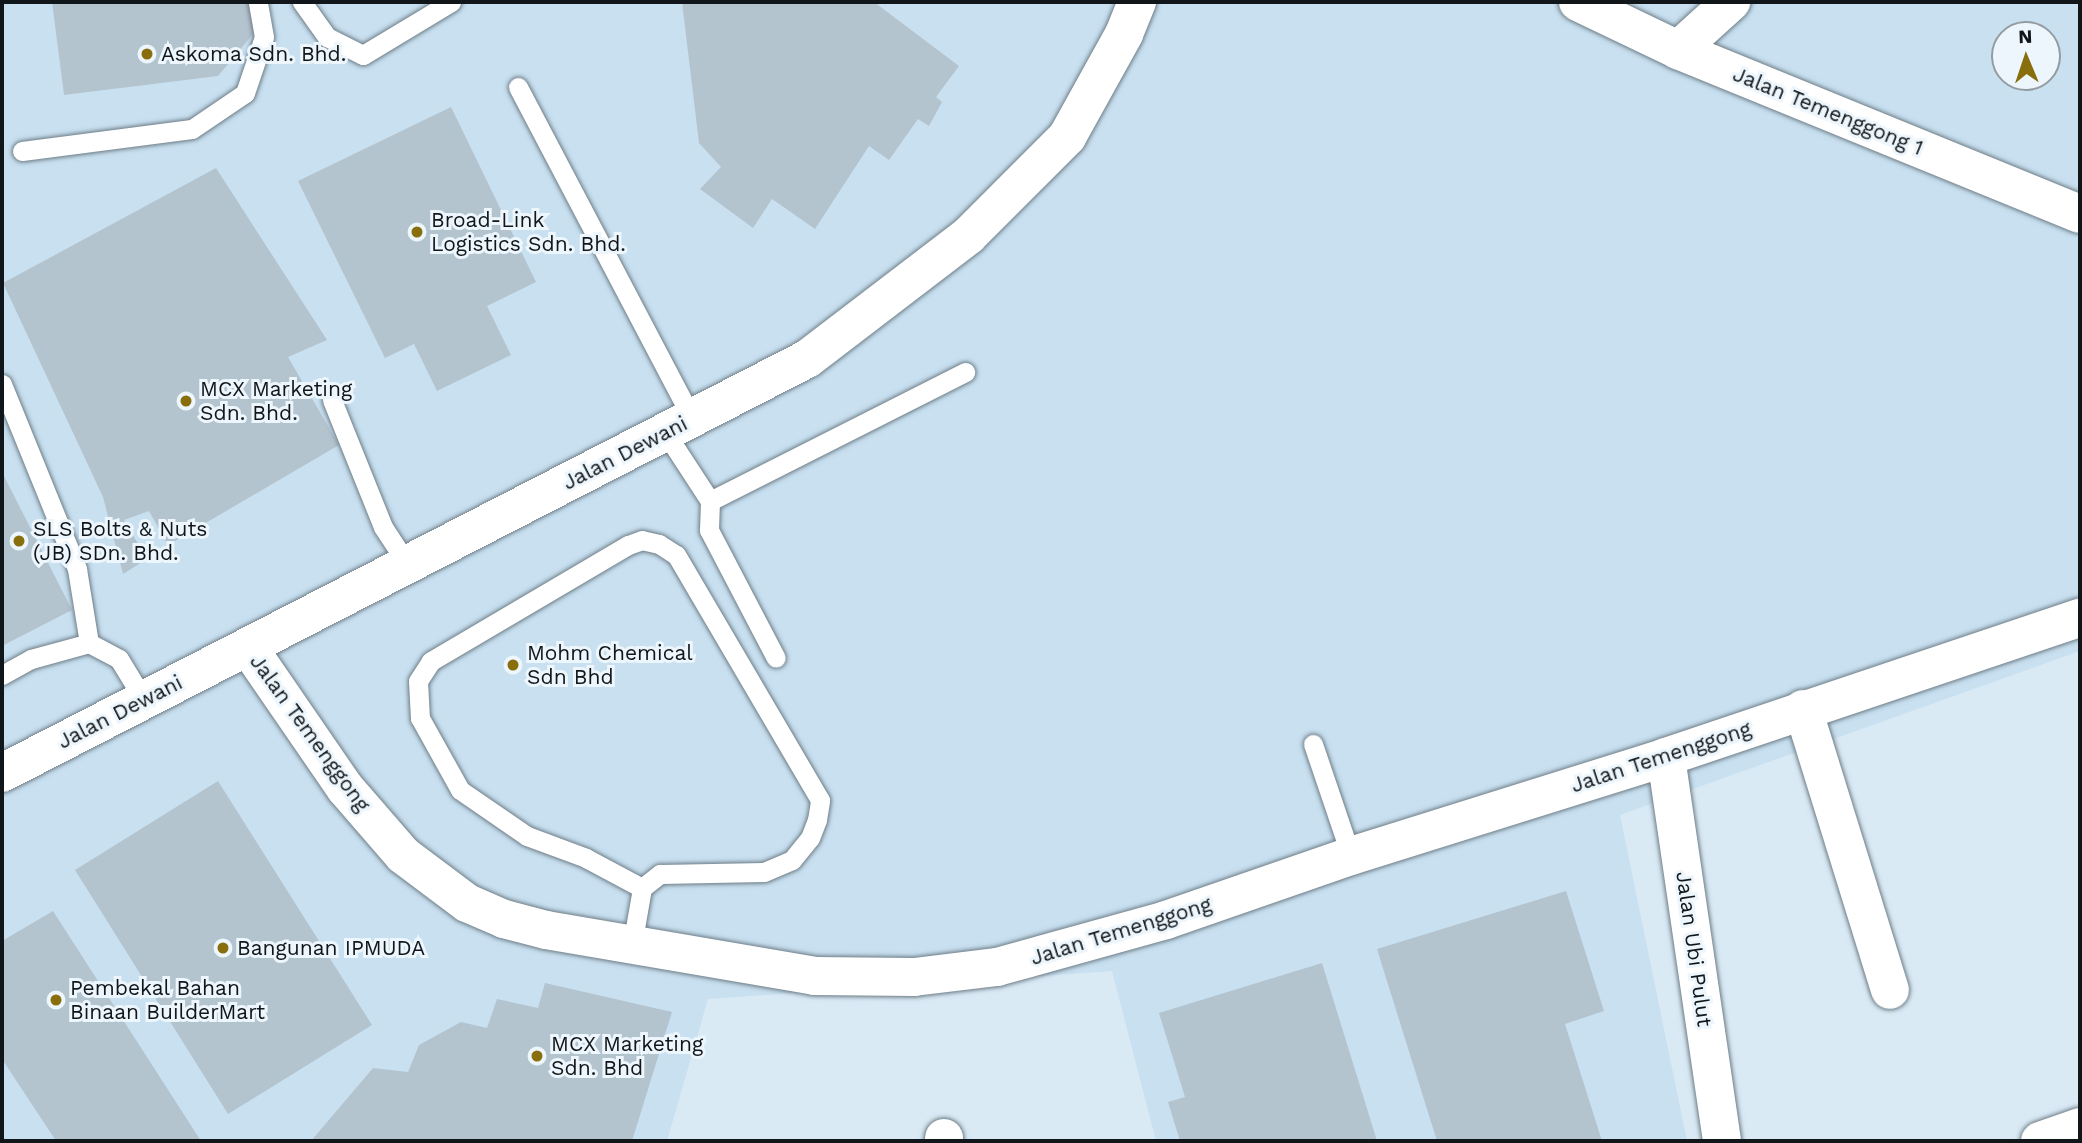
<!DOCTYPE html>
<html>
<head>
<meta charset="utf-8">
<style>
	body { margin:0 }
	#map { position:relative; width:2082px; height:1143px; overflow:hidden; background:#d9eaf5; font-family:"Work Sans",sans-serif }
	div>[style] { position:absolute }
	.built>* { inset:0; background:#c8e0f0 }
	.building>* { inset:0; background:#b4c4cf }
	.roads { filter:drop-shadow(0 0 2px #6e7d87) drop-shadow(0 0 2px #6e7d87) }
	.lane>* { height:19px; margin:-9.5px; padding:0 9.5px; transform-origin:9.5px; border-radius:9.5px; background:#fff }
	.street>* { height:38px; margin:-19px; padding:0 19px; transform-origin:19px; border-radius:19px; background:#fff }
	.secondary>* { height:38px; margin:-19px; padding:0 19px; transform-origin:19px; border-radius:19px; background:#fff }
	.dots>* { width:19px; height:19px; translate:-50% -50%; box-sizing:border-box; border:4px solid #ecf6fc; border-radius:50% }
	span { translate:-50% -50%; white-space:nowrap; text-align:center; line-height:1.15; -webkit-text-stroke:6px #ecf6fc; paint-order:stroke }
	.poi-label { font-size:21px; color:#101619 }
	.left { translate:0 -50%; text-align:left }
	.street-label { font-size:21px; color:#101619 }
	.frame { position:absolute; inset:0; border:4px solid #101619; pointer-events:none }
	.north { position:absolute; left:1991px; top:21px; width:70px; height:70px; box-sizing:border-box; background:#ecf6fc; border:2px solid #949ca1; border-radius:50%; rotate:358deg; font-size:19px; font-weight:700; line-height:28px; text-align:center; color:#101619 }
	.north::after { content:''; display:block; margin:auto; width:24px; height:32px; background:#886e0d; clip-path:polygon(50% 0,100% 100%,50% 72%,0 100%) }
</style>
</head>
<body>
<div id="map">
	<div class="built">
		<div style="clip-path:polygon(evenodd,2px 2px,2080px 2px,2080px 651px,1620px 815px,1687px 1141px,1156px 1141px,1112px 971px,708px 999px,667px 1141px,2px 1141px,2px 2px,2005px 35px,2047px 35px,2047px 77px,2005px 77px,2005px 35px)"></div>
	</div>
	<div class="building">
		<div style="clip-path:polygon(52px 2px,250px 2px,254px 33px,218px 76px,64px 95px)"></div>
		<div style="clip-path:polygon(682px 2px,874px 2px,959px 66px,936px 97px,942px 102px,929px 126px,918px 119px,889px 160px,869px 146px,815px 229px,772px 199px,753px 228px,700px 189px,721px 167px,699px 143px)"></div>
		<div style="clip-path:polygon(451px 107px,536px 282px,487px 306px,511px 355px,437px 391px,414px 344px,385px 358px,298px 181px)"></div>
		<div style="clip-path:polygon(216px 168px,327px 340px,288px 357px,339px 445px,168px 545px,149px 511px,124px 520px,147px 559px,123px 574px,103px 497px,3px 283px)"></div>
		<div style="clip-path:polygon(2px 472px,72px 610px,2px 646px)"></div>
		<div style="clip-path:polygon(218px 781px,372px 1025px,228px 1114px,75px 870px)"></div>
		<div style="clip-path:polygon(1566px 891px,1604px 1011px,1565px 1024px,1602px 1141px,1437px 1141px,1377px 949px)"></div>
		<div style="clip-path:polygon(53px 911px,201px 1141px,56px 1141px,2px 1059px,2px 941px)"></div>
		<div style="clip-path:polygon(1322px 963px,1377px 1141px,1180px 1141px,1168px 1102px,1185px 1097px,1159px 1013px)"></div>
		<div style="clip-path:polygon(545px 983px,672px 1012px,632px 1141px,311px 1141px,373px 1068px,408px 1072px,419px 1045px,461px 1022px,487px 1028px,497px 999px,538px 1008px)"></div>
	</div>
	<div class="roads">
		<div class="lane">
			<div style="left:302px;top:2px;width:43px;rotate:54.5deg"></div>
			<div style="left:327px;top:37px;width:40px;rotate:26.6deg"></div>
			<div style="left:363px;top:55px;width:103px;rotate:-31.1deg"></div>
			<div style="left:518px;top:87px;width:375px;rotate:62.3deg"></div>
			<div style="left:22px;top:151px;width:171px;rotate:-7.4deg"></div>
			<div style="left:192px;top:129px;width:64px;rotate:-34.2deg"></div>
			<div style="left:245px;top:93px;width:59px;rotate:-71.3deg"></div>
			<div style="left:264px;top:37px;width:36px;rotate:-100deg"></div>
			<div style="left:2px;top:384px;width:200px;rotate:67.9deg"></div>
			<div style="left:77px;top:569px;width:75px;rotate:80.8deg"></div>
			<div style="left:332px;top:400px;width:137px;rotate:68.1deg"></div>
			<div style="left:383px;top:527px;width:45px;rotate:56.7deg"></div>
			<div style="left:665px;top:432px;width:82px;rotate:56.9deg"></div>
			<div style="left:710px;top:501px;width:29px;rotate:92deg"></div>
			<div style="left:709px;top:530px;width:144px;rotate:62.4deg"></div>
			<div style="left:710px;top:501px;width:286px;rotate:-26.8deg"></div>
			<div style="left:2px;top:675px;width:33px;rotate:-29deg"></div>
			<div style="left:31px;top:659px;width:60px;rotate:-15.4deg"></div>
			<div style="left:89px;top:643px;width:34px;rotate:28deg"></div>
			<div style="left:119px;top:659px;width:48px;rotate:58.6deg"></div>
			<div style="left:1313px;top:744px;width:118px;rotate:71.3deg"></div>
			<div style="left:632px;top:945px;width:58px;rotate:-80deg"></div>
			<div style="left:642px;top:888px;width:23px;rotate:-38deg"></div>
			<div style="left:660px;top:874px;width:104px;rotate:-1.1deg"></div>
			<div style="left:764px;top:872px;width:30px;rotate:-23deg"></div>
			<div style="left:792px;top:860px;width:28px;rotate:-51deg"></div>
			<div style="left:810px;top:838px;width:19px;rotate:-69deg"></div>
			<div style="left:817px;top:820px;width:20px;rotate:-81deg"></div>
			<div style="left:820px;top:800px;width:284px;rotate:-120.4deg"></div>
			<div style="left:676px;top:555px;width:20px;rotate:-147deg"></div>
			<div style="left:659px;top:544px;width:17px;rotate:-167deg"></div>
			<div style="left:642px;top:540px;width:15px;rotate:160deg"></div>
			<div style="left:628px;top:545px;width:229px;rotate:149.5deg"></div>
			<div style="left:431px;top:661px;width:24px;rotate:123deg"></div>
			<div style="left:418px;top:681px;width:37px;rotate:87deg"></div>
			<div style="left:420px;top:718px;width:82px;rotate:60.9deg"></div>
			<div style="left:460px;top:790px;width:81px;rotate:34.5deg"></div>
			<div style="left:527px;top:836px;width:63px;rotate:20.4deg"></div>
			<div style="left:586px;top:858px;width:64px;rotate:28.2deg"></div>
		</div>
		<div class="street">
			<div style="left:1578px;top:2px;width:111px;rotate:25.6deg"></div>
			<div style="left:1678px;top:50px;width:434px;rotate:22.2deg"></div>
			<div style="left:1678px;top:50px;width:72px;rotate:-42.2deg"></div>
			<div style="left:248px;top:647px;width:171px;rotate:55.5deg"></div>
			<div style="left:345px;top:788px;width:89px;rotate:49.1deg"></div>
			<div style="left:403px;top:855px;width:80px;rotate:36.9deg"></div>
			<div style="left:467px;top:903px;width:40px;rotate:23.4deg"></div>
			<div style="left:504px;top:919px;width:43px;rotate:14.7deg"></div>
			<div style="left:546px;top:930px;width:272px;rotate:9.7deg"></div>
			<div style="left:814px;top:976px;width:100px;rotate:0.6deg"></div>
			<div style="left:914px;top:977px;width:84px;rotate:-6.9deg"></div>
			<div style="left:997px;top:967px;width:175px;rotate:-15.5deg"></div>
			<div style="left:1166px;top:920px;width:196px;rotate:-19.1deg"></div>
			<div style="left:1351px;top:856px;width:330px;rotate:-17.4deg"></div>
			<div style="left:1666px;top:757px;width:437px;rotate:-18.6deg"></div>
			<div style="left:1803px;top:709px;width:294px;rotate:72.8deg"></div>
			<div style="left:1666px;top:757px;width:388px;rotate:81.7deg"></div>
			<div style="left:944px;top:1138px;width:3px;rotate:90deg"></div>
			<div style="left:2040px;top:1141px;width:42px;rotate:-19.3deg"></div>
		</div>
		<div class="secondary">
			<div style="left:2px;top:773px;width:905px;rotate:-27.22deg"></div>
			<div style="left:807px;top:359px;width:204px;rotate:-37.4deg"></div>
			<div style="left:969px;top:235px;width:139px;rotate:-45deg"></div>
			<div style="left:1067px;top:137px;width:118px;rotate:-61deg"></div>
			<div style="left:1124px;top:34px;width:35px;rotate:-68deg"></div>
		</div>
	</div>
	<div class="dots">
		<div style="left:147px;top:54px;background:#886e0d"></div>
		<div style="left:417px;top:232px;background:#886e0d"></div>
		<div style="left:186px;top:401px;background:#886e0d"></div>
		<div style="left:19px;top:541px;background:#886e0d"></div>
		<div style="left:513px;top:665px;background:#886e0d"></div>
		<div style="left:223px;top:948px;background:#886e0d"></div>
		<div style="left:56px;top:1000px;background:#886e0d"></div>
		<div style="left:537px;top:1056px;background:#886e0d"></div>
	</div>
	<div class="poi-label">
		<span class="left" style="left:161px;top:54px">Askoma Sdn. Bhd.</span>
		<span class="left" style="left:431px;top:232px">Broad-Link<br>Logistics Sdn. Bhd.</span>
		<span class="left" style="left:200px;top:401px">MCX Marketing<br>Sdn. Bhd.</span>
		<span class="left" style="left:33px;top:541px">SLS Bolts &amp; Nuts<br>(JB) SDn. Bhd.</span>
		<span class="left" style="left:527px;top:665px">Mohm Chemical<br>Sdn Bhd</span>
		<span class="left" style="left:237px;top:948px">Bangunan IPMUDA</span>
		<span class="left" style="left:70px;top:1000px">Pembekal Bahan<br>Binaan BuilderMart</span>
		<span class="left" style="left:551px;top:1056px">MCX Marketing<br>Sdn. Bhd</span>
	</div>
	<div class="street-label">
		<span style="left:1828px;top:111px;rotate:22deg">Jalan Temenggong 1</span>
		<span style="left:625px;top:453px;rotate:-27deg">Jalan Dewani</span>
		<span style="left:120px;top:712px;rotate:-27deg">Jalan Dewani</span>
		<span style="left:310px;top:733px;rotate:54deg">Jalan Temenggong</span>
		<span style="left:1661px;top:757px;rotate:-18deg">Jalan Temenggong</span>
		<span style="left:1121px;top:931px;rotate:-17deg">Jalan Temenggong</span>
		<span style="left:1694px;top:949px;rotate:82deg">Jalan Ubi Pulut</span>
	</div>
	<div class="frame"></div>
	<div class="north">N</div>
</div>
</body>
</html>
